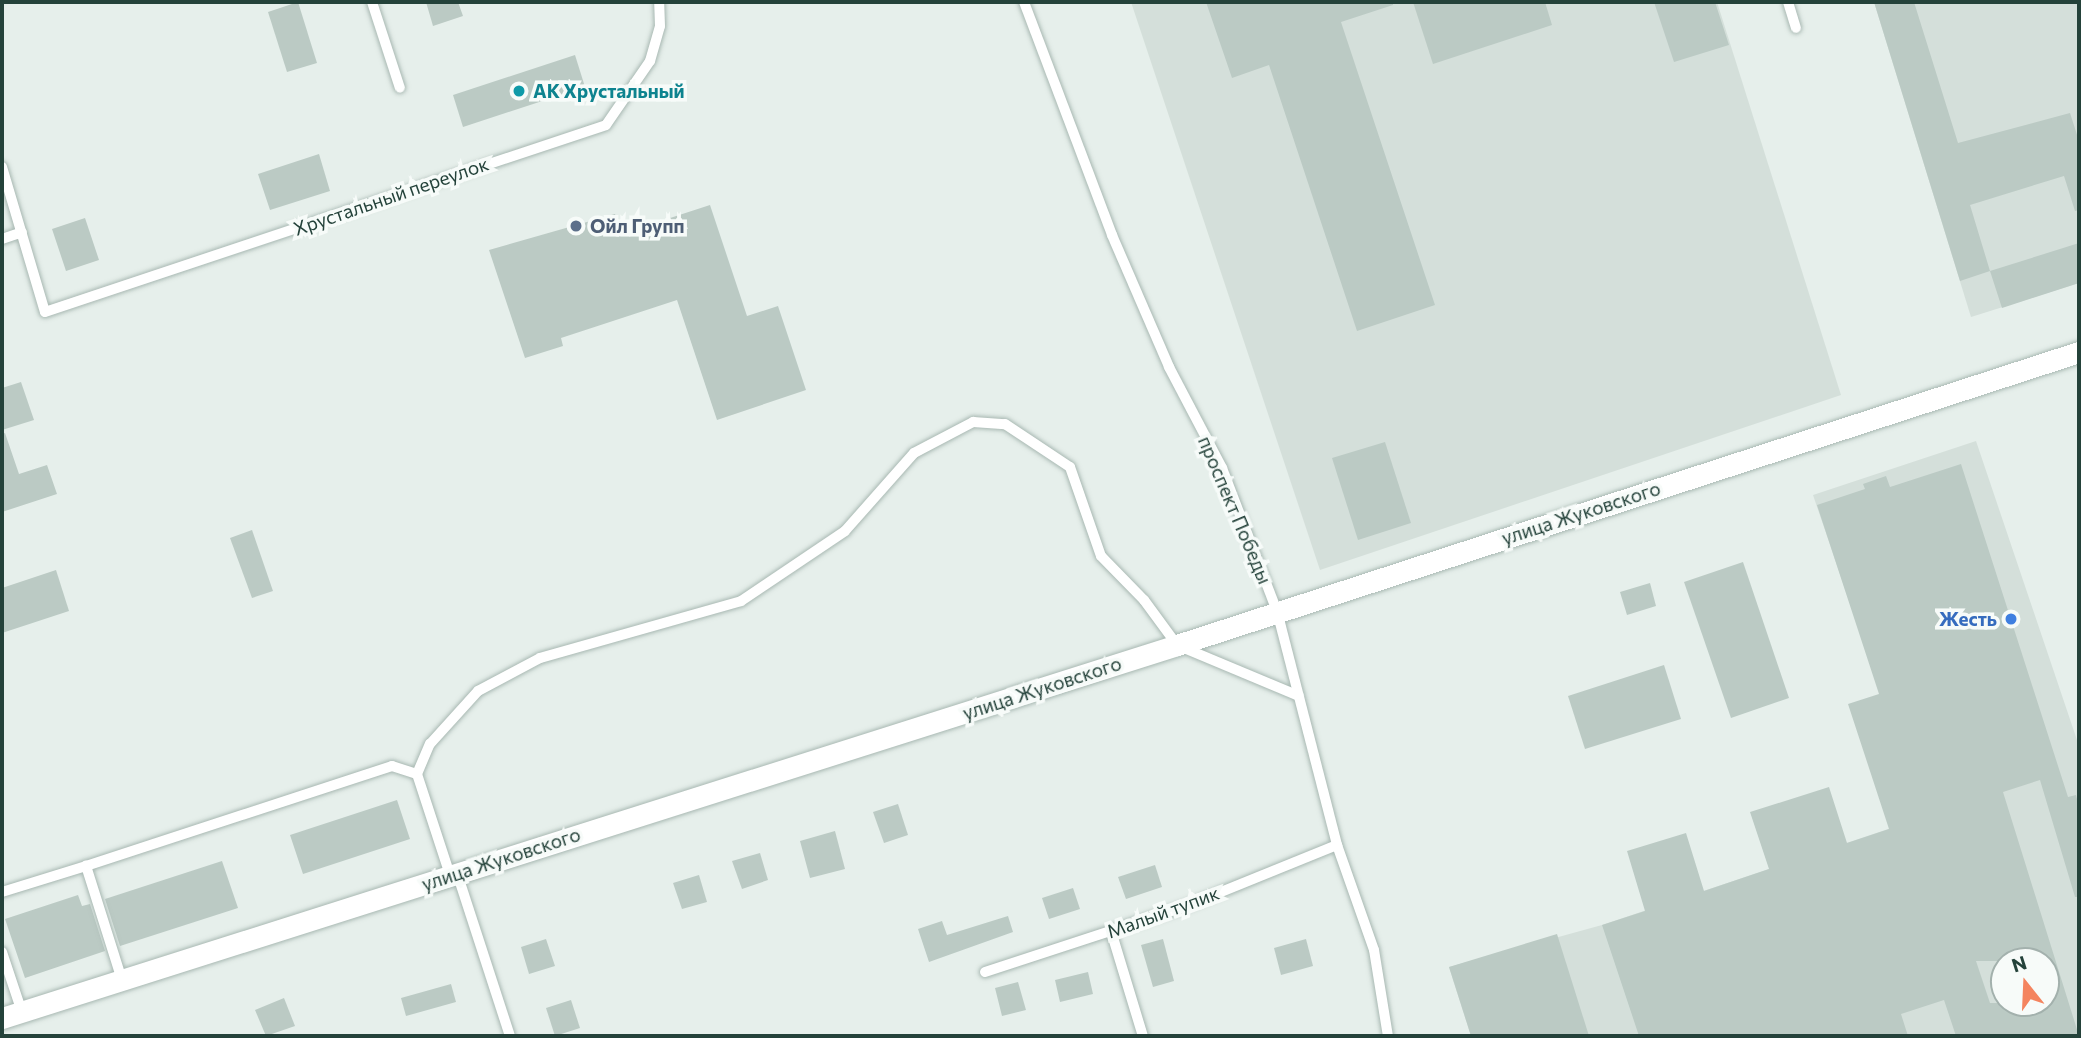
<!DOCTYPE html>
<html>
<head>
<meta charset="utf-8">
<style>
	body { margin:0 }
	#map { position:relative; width:2081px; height:1038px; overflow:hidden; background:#e6efeb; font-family:Commissioner,sans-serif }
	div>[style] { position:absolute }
	.built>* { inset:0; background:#d4dfda }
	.building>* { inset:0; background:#bbcac4 }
	.roads { filter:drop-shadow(0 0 2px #a8b8b2) drop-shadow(0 0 2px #a8b8b2) }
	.service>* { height:10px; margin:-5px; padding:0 5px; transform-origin:5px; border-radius:5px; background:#fff }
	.minor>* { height:21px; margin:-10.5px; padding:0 10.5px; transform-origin:10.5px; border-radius:10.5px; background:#fff }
	.dots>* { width:19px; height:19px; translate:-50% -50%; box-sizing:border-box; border:4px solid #f7fbf9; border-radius:50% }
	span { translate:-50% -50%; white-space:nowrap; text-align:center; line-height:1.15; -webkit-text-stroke:7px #f7fbf9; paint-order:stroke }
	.culture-label { font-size:19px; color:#0d838f; font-weight:700 }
	.left { translate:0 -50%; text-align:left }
	.street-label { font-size:19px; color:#24423a }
	.service-label { font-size:19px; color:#4e5e75; font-weight:700 }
	.shop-label { font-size:19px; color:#366cbe; font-weight:700 }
	.right { translate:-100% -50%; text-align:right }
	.frame { position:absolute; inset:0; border:4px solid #24423a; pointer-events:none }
	.north { position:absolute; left:1990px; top:947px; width:70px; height:70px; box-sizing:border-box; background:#f7fbf9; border:2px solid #a3b1ad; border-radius:50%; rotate:342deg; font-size:19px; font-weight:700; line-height:28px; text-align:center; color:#24423a }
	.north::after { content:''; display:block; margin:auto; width:24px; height:32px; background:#f4845f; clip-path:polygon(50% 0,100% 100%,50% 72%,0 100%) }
</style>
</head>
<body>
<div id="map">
	<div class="built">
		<div style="clip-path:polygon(1131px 2px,1717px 2px,1841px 395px,1320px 570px)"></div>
		<div style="clip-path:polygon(1874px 2px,2079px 2px,2079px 283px,1971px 317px)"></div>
		<div style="clip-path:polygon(evenodd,1976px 441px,2079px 746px,2079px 1036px,1471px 1036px,1449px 967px,1602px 925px,1909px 822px,1929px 836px,1813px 495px,1976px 441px,2004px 961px,2046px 961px,2046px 1003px,2004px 1003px,2004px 961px)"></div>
	</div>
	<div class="building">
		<div style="clip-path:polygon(298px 2px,317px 63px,287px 72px,268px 12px)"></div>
		<div style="clip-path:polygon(426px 2px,458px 2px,463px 16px,433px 26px)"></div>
		<div style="clip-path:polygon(1206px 2px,1393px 2px,1393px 5px,1341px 22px,1435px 305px,1357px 331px,1269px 65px,1232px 78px)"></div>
		<div style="clip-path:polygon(1413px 2px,1545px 2px,1552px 25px,1433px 64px)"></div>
		<div style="clip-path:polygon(1654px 2px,1715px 2px,1729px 45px,1674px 62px)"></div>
		<div style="clip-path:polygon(1874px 2px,1914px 2px,1958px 143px,2070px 113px,2079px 141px,2079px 210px,2075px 211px,2064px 176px,1970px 205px,1990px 271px,1960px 281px)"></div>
		<div style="clip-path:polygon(575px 55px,585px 87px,463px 127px,453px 95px)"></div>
		<div style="clip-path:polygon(319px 154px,330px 191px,270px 210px,258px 174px)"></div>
		<div style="clip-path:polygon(710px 205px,747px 316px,778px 306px,806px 390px,717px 420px,677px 300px,561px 338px,563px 346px,525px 358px,489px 250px,615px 214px,621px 234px)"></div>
		<div style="clip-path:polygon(85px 218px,99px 260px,66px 271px,52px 229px)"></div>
		<div style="clip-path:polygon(2079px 243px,2079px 283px,2002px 308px,1990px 271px)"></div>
		<div style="clip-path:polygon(21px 382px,34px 420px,2px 430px,2px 388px)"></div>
		<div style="clip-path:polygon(5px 433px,19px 474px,47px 465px,57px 494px,2px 512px,2px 434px)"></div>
		<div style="clip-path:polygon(1385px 442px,1411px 523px,1358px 540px,1332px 458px)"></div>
		<div style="clip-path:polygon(evenodd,1961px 464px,2068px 797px,2076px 795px,2079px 807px,2079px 897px,2075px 897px,2040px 780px,2003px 792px,2079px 1036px,1956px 1036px,1944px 1000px,1901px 1014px,1908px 1036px,1639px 1036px,1602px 925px,1645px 911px,1627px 851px,1686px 833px,1704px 891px,1769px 869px,1750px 812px,1829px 787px,1847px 843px,1889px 829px,1848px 704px,1879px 694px,1817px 505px,1865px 489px,1863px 484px,1886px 476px,1890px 487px,1961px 464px,1976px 961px,2046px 961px,2046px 1003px,1990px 1003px,1976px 961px)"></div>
		<div style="clip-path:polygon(252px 530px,273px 591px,252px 598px,230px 538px)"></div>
		<div style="clip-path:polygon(1743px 562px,1789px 698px,1731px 718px,1684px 582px)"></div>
		<div style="clip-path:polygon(56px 570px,69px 611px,2px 633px,2px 588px)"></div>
		<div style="clip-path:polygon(1650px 583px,1656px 606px,1627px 615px,1620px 592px)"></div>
		<div style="clip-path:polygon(1664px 665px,1681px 719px,1585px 749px,1568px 696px)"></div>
		<div style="clip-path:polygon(397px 800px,410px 839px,303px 874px,290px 835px)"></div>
		<div style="clip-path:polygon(898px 804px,908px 835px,884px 843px,873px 812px)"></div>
		<div style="clip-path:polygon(835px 831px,845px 869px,810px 878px,800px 841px)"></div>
		<div style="clip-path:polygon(760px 853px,768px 880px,742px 889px,732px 861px)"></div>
		<div style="clip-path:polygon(222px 861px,238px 908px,120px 946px,105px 899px)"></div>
		<div style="clip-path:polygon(1155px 865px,1162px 887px,1126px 899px,1118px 877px)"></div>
		<div style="clip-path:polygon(699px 875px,707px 902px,682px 909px,673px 883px)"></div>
		<div style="clip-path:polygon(1073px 888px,1080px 909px,1049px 919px,1042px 898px)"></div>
		<div style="clip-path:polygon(78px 895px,82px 906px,90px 904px,105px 951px,25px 978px,5px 919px)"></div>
		<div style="clip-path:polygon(1008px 916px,1013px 932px,929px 962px,918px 929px,942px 921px,947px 935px)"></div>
		<div style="clip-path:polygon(1557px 934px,1589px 1036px,1471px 1036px,1449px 967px)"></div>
		<div style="clip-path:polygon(546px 939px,555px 966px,529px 974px,521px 947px)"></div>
		<div style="clip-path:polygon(1163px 939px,1174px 981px,1153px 987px,1141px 945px)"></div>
		<div style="clip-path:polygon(1306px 939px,1313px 966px,1281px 975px,1274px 948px)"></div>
		<div style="clip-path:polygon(1088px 972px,1093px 994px,1060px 1002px,1055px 980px)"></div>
		<div style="clip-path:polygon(1018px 982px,1026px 1010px,1002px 1016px,995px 988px)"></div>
		<div style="clip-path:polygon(451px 984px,456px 1002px,406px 1016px,401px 998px)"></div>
		<div style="clip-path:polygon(284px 998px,295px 1026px,266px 1036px,255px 1010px)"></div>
		<div style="clip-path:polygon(571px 1000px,580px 1028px,555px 1036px,546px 1008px)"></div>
	</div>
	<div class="roads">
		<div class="service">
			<div style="left:372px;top:2px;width:90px;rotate:72deg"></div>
			<div style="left:1024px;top:2px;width:249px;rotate:69.3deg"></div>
			<div style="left:1112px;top:235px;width:144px;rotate:66.6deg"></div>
			<div style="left:1169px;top:367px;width:114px;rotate:62.3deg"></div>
			<div style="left:1222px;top:468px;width:153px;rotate:69deg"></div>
			<div style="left:1277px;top:611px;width:242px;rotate:75.6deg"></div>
			<div style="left:1337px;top:845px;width:111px;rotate:70.6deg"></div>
			<div style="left:1374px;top:950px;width:87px;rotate:80.8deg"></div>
			<div style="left:1788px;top:2px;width:27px;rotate:73deg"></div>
			<div style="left:2px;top:167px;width:151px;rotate:73.5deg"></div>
			<div style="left:45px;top:312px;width:591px;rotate:-18.43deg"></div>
			<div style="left:606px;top:125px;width:78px;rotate:-55.5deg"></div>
			<div style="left:650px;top:61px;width:36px;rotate:-74deg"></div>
			<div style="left:660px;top:26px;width:24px;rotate:-92deg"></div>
			<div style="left:2px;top:239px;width:21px;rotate:-19deg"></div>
			<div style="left:417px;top:774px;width:33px;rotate:-67deg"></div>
			<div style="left:430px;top:744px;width:72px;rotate:-47.8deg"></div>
			<div style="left:478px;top:691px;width:70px;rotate:-28deg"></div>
			<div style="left:540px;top:658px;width:209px;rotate:-15.8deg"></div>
			<div style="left:741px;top:601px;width:125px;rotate:-33.9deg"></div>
			<div style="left:845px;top:531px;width:104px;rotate:-48.5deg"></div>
			<div style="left:914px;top:453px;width:67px;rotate:-27.7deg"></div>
			<div style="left:973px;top:422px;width:32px;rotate:4deg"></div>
			<div style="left:1005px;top:424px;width:78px;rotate:33.5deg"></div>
			<div style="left:1070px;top:467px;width:94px;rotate:70.8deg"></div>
			<div style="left:1101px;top:556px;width:62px;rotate:45.7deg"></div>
			<div style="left:1144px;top:600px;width:56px;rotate:53.7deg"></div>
			<div style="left:1177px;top:645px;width:132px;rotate:22.7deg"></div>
			<div style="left:457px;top:873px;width:171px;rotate:72deg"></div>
			<div style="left:2px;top:892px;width:88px;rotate:-17.2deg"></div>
			<div style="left:1111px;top:931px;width:110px;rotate:73.1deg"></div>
			<div style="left:2px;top:952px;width:63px;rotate:71.6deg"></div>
			<div style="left:985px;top:972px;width:209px;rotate:-18.1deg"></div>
			<div style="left:1184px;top:907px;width:165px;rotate:-22.1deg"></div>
			<div style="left:122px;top:980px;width:120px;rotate:-107.5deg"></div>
			<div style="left:86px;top:866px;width:322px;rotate:-18.1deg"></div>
			<div style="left:392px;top:766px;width:26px;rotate:18deg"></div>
			<div style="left:417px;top:774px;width:106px;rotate:71.9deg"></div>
		</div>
		<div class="minor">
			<div style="left:2px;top:1018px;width:1233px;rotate:-17.61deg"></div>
			<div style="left:1177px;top:645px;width:948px;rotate:-18deg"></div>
		</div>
	</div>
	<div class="dots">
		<div style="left:519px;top:91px;background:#0f9aa8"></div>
		<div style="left:576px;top:226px;background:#5c6f8a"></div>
		<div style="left:2011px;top:619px;background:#3f7fe0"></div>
	</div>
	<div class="culture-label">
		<span class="left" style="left:533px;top:91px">АК Хрустальный</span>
	</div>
	<div class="street-label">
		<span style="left:391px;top:196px;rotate:-19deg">Хрустальный переулок</span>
		<span style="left:1235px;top:510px;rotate:67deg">проспект Победы</span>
		<span style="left:1581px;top:513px;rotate:-18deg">улица Жуковского</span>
		<span style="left:1042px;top:688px;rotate:-18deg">улица Жуковского</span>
		<span style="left:501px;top:859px;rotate:-18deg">улица Жуковского</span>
		<span style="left:1163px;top:912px;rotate:-20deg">Малый тупик</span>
	</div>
	<div class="service-label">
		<span class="left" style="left:590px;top:226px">Ойл Групп</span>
	</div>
	<div class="shop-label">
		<span class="right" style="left:1997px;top:619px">Жесть</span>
	</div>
	<div class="frame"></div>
	<div class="north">N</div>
</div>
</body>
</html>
